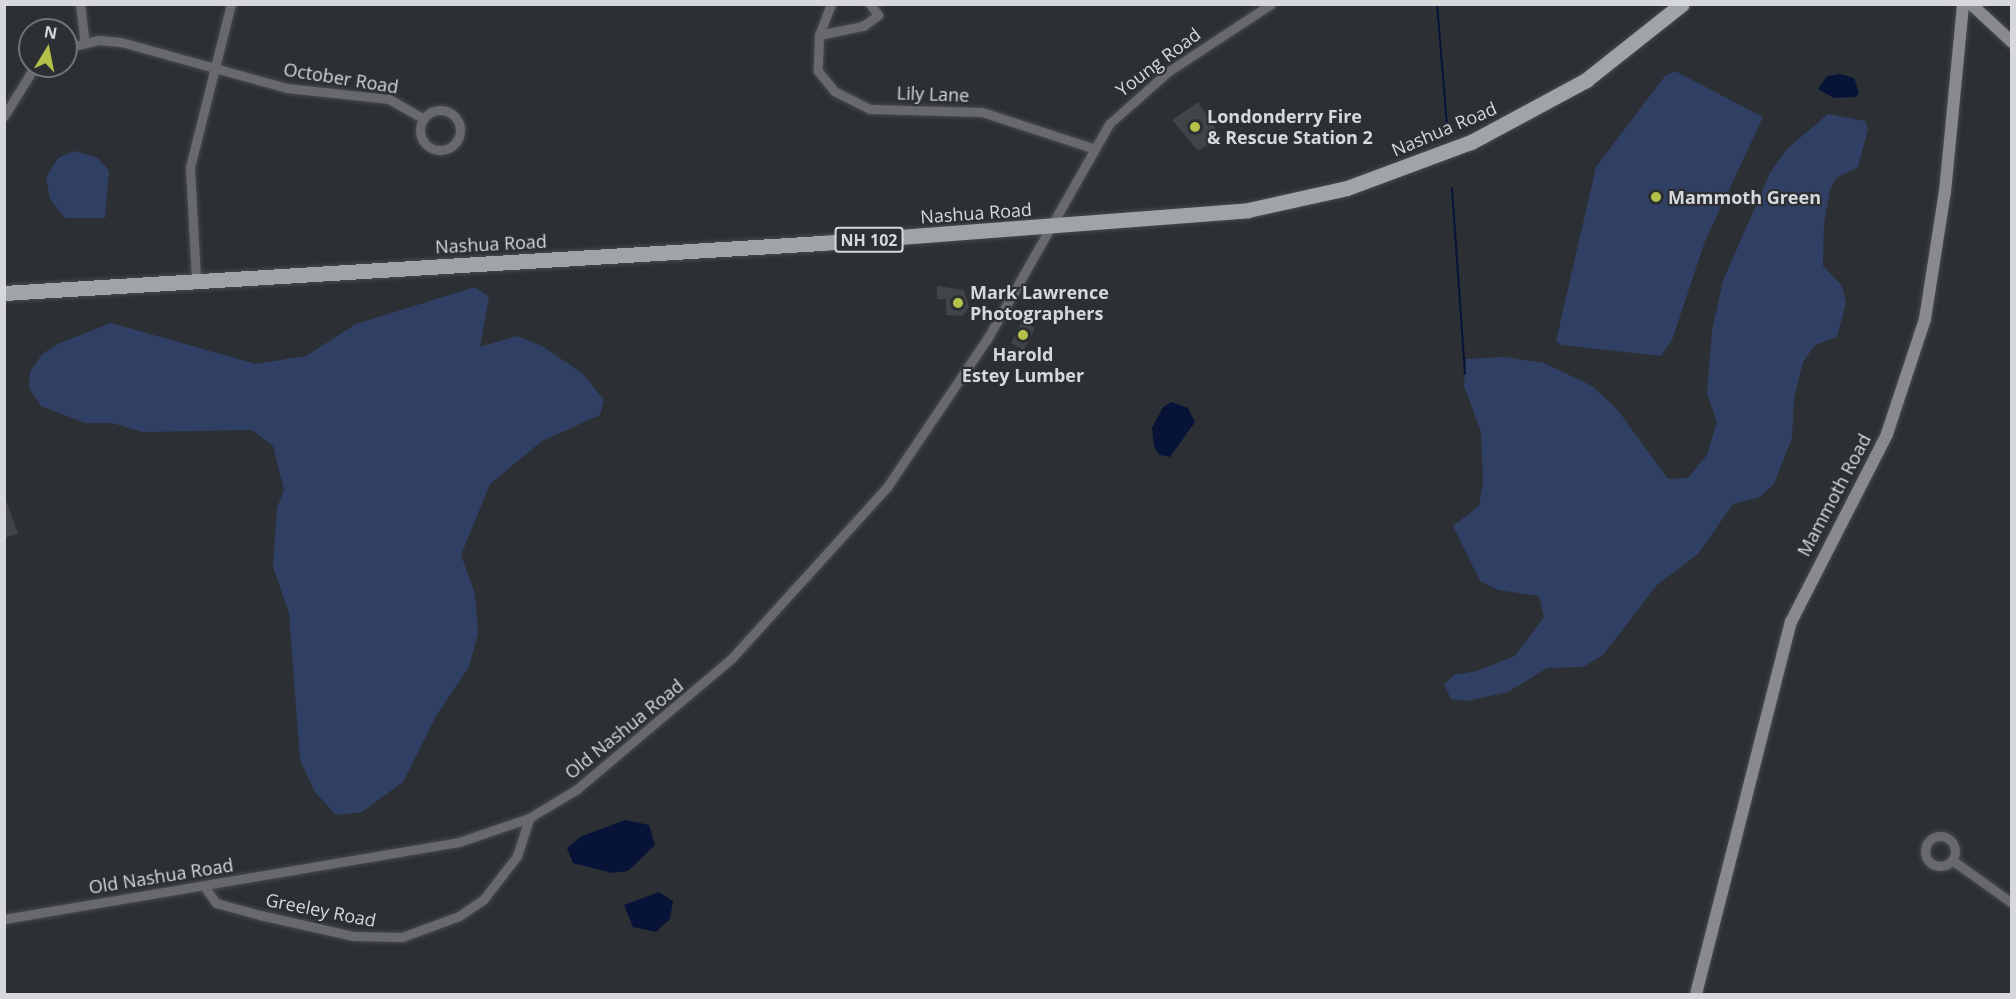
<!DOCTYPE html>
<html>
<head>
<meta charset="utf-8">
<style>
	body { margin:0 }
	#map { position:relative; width:2016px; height:999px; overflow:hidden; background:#2c2f34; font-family:"Open Sans",sans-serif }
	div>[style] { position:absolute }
	.green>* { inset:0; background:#304065 }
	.water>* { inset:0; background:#071438 }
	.stream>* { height:2px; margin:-1px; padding:0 1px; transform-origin:1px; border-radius:1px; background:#071438 }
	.building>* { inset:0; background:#414449 }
	.roads { filter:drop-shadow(0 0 2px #474a4f) drop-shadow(0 0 2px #474a4f) }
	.street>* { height:9px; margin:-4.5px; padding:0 4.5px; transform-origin:4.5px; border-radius:4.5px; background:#68696c }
	.street>.ring { margin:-4.5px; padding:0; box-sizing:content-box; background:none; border:9px solid #68696c; border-radius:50% }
	.secondary>* { height:12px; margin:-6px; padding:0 6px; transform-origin:6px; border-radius:6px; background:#888a8e }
	.primary>* { height:15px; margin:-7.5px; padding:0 7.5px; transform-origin:7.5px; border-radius:7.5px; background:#a0a3a8 }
	.dots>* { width:16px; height:16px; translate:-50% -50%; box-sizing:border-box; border:3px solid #2c2f34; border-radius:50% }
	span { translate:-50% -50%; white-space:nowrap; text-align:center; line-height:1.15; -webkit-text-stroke:4.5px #2c2f34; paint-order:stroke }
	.shield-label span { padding:2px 4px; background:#2c2f34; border:2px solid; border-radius:4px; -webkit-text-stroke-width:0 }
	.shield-label { font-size:16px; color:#d6d8db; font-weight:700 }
	.street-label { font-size:18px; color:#d6d8db }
	.poi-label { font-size:18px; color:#d6d8db; font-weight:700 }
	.left { translate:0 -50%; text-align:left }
	.frame { position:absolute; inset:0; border:6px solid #d6d8db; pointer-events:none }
	.north { position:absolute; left:18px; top:18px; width:60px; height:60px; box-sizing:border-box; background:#2c2f34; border:2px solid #707377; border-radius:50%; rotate:10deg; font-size:16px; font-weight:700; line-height:24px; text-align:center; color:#d6d8db }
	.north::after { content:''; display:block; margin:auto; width:21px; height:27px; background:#b5c249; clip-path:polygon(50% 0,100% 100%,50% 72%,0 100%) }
</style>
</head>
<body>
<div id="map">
	<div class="green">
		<div style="clip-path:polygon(1675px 71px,1763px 117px,1705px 241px,1672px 340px,1661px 356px,1561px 345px,1556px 341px,1596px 167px,1665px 76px)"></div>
		<div style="clip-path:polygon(1828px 114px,1865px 121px,1868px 129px,1858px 167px,1836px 178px,1830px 190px,1824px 223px,1823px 266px,1842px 286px,1846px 303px,1837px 337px,1815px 345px,1803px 362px,1794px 398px,1792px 438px,1774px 484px,1760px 497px,1733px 504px,1698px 554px,1657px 585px,1603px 655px,1583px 667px,1547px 668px,1508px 692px,1467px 701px,1451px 699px,1444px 684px,1454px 675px,1477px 671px,1515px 656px,1544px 617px,1539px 596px,1498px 590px,1480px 581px,1453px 526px,1479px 506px,1483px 482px,1481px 432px,1464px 386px,1466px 359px,1505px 357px,1544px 363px,1592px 386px,1617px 409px,1668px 479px,1688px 478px,1707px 455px,1717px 422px,1707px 394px,1712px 330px,1723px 281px,1770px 173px,1787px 149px)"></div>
		<div style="clip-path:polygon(74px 151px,98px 158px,109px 171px,105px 218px,65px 218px,50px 199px,46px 177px,58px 158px)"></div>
		<div style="clip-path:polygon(475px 287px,489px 297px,480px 347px,517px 336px,542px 346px,582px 373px,604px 400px,600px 415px,542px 441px,490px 484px,461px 555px,475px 594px,478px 633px,469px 667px,436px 716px,403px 782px,362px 812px,336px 815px,315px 792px,300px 760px,289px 613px,273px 567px,277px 508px,284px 490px,273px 446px,252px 430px,143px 432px,112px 423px,85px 423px,41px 406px,29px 388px,30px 372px,42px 354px,60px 343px,111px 323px,256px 364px,306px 356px,356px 324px)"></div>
	</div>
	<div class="water">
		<div style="clip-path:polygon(1840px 74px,1854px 78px,1859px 93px,1856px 97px,1834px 98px,1818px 89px,1827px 76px)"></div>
		<div style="clip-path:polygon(1172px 402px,1188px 408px,1195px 422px,1170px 457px,1160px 455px,1154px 447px,1152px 428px,1163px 407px)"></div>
		<div style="clip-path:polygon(625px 820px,649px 825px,655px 845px,628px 871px,612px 873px,573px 863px,567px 848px,582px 836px)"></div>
		<div style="clip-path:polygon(659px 892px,673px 901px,670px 919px,656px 932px,633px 927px,624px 905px)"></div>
	</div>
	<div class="stream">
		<div style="left:1437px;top:4px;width:122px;rotate:85.3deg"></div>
		<div style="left:1452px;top:188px;width:186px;rotate:86deg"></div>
	</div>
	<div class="building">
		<div style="clip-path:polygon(1198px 102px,1221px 137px,1198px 151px,1172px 120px)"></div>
		<div style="clip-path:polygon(937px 286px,964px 290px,969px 307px,963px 316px,946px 315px,946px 299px,937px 299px)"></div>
		<div style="clip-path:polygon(1022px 321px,1035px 328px,1024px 350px,1011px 343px)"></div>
		<div style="clip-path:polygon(4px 495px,18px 534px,4px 538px)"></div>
	</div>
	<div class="roads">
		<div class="street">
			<div style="left:80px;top:4px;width:38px;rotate:83deg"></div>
			<div style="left:831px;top:4px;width:33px;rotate:111deg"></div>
			<div style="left:819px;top:35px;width:36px;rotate:92deg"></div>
			<div style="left:818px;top:71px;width:26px;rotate:51deg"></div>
			<div style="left:834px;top:91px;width:40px;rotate:26.6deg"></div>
			<div style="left:870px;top:109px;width:112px;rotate:1.5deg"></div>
			<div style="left:982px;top:112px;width:116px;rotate:18.1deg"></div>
			<div style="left:819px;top:35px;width:45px;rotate:-11.6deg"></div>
			<div style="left:863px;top:26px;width:19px;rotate:-36deg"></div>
			<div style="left:878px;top:15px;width:14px;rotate:-126deg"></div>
			<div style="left:66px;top:48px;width:33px;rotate:-14deg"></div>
			<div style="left:98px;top:40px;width:23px;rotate:5deg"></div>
			<div style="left:121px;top:42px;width:172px;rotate:15.5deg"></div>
			<div style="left:287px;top:88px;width:103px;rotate:6.2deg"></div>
			<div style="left:389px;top:99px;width:40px;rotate:29.7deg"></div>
			<div class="ring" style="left:420px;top:110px;width:31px;height:31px"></div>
			<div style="left:4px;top:116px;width:59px;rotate:-58.2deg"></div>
			<div style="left:196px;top:279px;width:112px;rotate:-93.1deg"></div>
			<div style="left:190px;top:167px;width:168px;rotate:-75.9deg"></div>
			<div class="ring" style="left:1925px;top:836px;width:21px;height:21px"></div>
			<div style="left:1952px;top:860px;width:74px;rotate:35.6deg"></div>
			<div style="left:204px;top:886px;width:21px;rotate:55deg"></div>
			<div style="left:216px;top:903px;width:46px;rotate:15.3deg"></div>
			<div style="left:260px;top:915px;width:95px;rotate:12.7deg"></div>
			<div style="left:353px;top:936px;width:49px;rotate:1.2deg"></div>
			<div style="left:402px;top:937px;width:61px;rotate:-20.2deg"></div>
			<div style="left:459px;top:916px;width:29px;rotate:-34deg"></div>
			<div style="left:483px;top:900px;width:56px;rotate:-52.3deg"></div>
			<div style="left:517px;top:856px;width:40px;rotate:-72deg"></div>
			<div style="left:4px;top:919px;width:461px;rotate:-9.6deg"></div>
			<div style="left:459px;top:842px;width:74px;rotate:-18.9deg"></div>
			<div style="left:529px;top:818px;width:56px;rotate:-31.1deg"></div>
			<div style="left:577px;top:789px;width:203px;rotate:-40.2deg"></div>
			<div style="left:732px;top:658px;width:231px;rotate:-47.8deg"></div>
			<div style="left:887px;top:487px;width:179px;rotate:-56deg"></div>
			<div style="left:987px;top:339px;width:247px;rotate:-60.4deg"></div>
			<div style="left:1109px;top:124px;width:80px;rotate:-41.5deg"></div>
			<div style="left:1169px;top:71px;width:122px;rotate:-33.3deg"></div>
		</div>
		<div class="secondary">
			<div style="left:1971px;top:4px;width:56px;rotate:42.8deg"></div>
			<div style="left:1696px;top:994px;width:384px;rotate:-75.7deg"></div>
			<div style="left:1791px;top:622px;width:211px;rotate:-62.9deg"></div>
			<div style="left:1887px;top:434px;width:121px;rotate:-71.7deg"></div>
			<div style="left:1925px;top:319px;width:129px;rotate:-81.1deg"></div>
			<div style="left:1945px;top:192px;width:189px;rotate:-84.5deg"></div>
		</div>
		<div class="primary">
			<div style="left:4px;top:293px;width:820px;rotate:-3.5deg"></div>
			<div style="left:822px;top:243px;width:427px;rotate:-4.4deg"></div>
			<div style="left:1248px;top:210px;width:101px;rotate:-12.5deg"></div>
			<div style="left:1347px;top:188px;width:132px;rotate:-20.4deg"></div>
			<div style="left:1471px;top:142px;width:131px;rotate:-28.3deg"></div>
			<div style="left:1586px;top:80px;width:122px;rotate:-38.4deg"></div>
		</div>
	</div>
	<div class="dots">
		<div style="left:1195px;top:127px;background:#b5c249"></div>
		<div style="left:1656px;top:197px;background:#b5c249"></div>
		<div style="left:958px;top:303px;background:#b5c249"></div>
		<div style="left:1023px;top:335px;background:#b5c249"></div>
	</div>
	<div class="shield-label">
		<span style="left:869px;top:240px">NH 102</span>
	</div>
	<div class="street-label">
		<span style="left:1158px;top:62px;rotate:-37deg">Young Road</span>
		<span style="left:341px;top:78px;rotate:9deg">October Road</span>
		<span style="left:933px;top:94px;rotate:2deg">Lily Lane</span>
		<span style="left:1444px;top:129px;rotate:-23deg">Nashua Road</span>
		<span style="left:976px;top:213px;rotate:-4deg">Nashua Road</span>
		<span style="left:491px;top:244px;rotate:-3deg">Nashua Road</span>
		<span style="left:1834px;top:495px;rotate:-62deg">Mammoth Road</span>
		<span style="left:624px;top:729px;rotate:-39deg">Old Nashua Road</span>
		<span style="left:161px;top:876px;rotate:-9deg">Old Nashua Road</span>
		<span style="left:321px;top:910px;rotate:11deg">Greeley Road</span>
	</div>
	<div class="poi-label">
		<span class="left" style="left:1207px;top:127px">Londonderry Fire<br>&amp; Rescue Station 2</span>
		<span class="left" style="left:1668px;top:197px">Mammoth Green</span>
		<span class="left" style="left:970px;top:303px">Mark Lawrence<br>Photographers</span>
		<span style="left:1023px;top:365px">Harold<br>Estey Lumber</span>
	</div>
	<div class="frame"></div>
	<div class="north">N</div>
</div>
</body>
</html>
